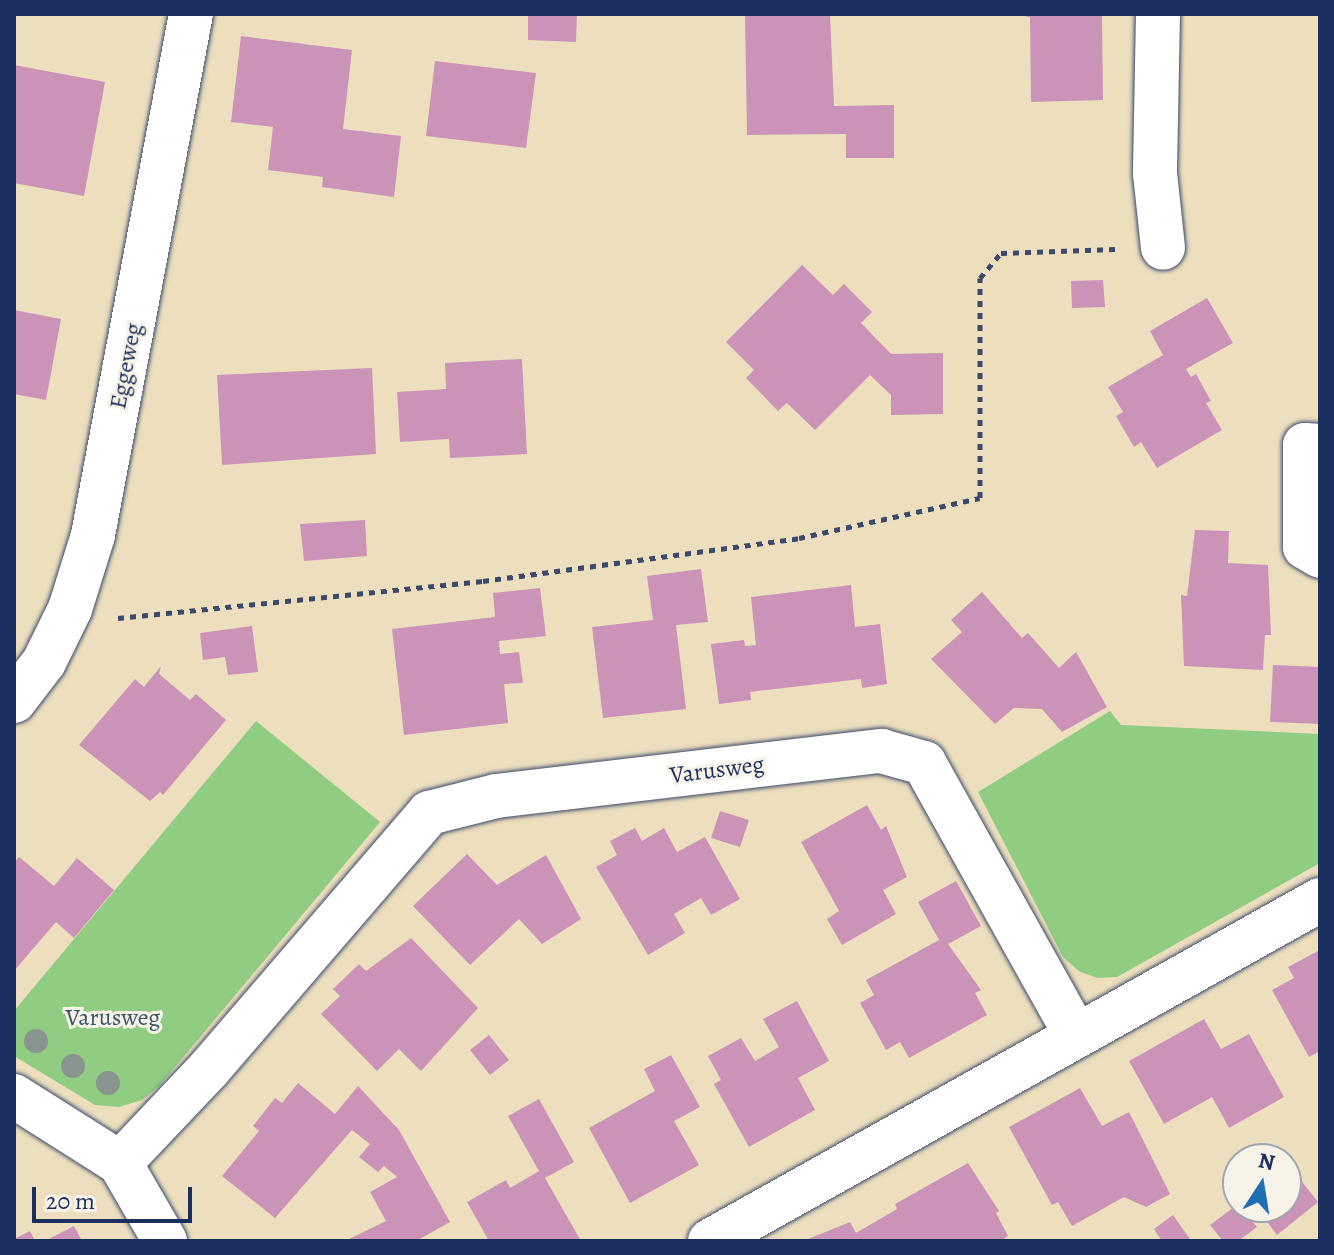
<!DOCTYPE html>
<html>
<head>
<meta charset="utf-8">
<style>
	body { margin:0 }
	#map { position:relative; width:1334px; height:1255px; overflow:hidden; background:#eddfbe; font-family:Alegreya,serif }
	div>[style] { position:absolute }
	.green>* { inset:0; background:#90cc81 }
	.building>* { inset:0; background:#cc93b8 }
	.path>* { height:5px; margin-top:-2.5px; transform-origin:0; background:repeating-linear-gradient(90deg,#3a496c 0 6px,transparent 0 12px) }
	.roads { filter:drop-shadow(0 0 2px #3a496c) drop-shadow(0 0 2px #3a496c) }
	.minor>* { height:44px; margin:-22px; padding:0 22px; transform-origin:22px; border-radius:22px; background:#fff }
	.trees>* { width:24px; height:24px; margin:-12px; border-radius:50%; background:#89948e }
	span { translate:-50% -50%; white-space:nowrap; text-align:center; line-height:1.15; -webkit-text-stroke:6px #f7f3e8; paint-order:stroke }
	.street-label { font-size:24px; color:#1b2f5e }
	.park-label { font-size:24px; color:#385667 }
	.frame { position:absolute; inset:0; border:16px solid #1b2f5e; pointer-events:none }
	.north { position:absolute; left:1222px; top:1143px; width:80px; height:80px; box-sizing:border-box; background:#f7f3e8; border:2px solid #9fa5b1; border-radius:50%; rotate:12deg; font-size:22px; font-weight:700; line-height:32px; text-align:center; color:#1b2f5e }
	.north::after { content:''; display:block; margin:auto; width:28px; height:36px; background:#1f6fb2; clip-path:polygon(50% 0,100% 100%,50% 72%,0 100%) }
	.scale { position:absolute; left:32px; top:1187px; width:160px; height:36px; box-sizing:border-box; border:4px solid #1b2f5e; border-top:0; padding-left:10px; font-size:24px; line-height:28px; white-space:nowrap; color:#1b2f5e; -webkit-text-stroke:6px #f7f3e8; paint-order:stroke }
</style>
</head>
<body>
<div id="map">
	<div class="green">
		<div style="clip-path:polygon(1110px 711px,1121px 725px,1320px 734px,1320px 863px,1117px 977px,1098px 978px,1080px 972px,1063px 957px,978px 792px)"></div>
		<div style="clip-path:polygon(256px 721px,380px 822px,160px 1085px,142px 1100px,119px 1107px,95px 1105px,14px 1056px,14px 1011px)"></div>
	</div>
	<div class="building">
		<div style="clip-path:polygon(528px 14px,577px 14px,576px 42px,528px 40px)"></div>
		<div style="clip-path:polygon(745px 14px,830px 14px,834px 106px,894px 105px,894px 158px,846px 158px,846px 134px,747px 135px)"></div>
		<div style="clip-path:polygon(1011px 14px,1102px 14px,1103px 100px,1031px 102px,1030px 17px)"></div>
		<div style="clip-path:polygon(241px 36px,352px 50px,343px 129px,401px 136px,394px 197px,322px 187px,323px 177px,268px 170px,273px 127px,231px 122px)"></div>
		<div style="clip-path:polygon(435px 61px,536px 73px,526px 148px,426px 136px)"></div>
		<div style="clip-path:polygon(14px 65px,105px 82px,84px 196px,14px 183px)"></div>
		<div style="clip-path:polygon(802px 265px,833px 295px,844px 284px,872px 312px,861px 323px,891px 354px,943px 353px,943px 414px,891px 415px,891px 395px,870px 375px,815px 430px,787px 403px,778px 411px,746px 378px,754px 370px,726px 342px)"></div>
		<div style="clip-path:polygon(1103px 280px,1105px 307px,1072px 308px,1071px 281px)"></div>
		<div style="clip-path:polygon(1207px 298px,1233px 343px,1186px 369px,1191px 377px,1196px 374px,1211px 401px,1206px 403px,1222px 430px,1157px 468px,1141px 442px,1134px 447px,1116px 416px,1123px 412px,1108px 387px,1163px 355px,1150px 331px)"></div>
		<div style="clip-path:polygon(14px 310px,61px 319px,46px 400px,14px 394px)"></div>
		<div style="clip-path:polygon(522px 359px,527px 454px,450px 458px,449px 439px,400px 442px,397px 392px,446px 389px,445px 363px)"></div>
		<div style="clip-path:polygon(372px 368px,376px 454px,222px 465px,217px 375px)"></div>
		<div style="clip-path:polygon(365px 520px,367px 556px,304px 561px,300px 524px)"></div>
		<div style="clip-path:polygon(1195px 530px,1229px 531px,1228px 563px,1268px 565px,1271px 635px,1265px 635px,1263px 670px,1184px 666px,1181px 595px,1187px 596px)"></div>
		<div style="clip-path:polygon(701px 569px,708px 622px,676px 625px,686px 709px,603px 718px,592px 627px,653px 620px,647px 576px)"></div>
		<div style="clip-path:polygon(851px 585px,855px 627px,880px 624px,887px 684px,862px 688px,861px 679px,750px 692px,751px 700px,719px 704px,711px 644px,744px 640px,745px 646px,756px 645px,751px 597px)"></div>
		<div style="clip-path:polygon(540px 588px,546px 636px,499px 641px,500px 654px,519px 652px,523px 683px,504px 684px,508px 723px,404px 735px,392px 629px,495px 617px,493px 593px)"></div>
		<div style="clip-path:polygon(982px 592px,1022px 638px,1028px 633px,1059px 668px,1076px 652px,1107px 707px,1062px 732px,1042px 709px,1014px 708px,995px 724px,931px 659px,962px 632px,951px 620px)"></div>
		<div style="clip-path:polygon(252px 626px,258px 672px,228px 675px,225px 657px,203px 660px,200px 633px)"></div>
		<div style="clip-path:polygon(1273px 665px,1320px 667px,1320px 724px,1270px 722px)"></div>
		<div style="clip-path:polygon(161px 666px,159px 674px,190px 700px,196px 694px,226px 720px,163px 795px,160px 792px,150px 801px,79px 745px,135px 679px,144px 687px)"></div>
		<div style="clip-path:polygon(867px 805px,881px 830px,886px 826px,907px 877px,883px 890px,896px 914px,842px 945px,827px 919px,839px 911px,801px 842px)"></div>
		<div style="clip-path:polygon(720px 811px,749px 820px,740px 847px,711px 838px)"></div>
		<div style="clip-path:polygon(635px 828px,642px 841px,664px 828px,677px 852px,705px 837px,740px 899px,711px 915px,701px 898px,674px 914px,685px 933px,648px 955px,596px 867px,617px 855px,610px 841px)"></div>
		<div style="clip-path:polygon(467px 854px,497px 885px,546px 855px,581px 919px,542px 944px,519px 919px,470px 965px,413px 906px)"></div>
		<div style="clip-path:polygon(19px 857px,54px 886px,77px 858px,114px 890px,74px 938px,56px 922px,14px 971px,14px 863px)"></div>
		<div style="clip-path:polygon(956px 881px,981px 926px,948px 944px,981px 990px,975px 993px,987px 1015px,909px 1058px,900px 1042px,886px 1050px,860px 1003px,874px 995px,866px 980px,939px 940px,918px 902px)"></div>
		<div style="clip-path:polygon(411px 938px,478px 1008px,421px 1071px,399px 1049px,377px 1071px,321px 1014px,340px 996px,333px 989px,359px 964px,366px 971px)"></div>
		<div style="clip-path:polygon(1320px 950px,1320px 1051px,1309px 1057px,1272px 990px,1294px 978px,1288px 967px)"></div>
		<div style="clip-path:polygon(797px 1001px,829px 1061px,798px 1078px,815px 1110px,749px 1147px,714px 1084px,721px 1080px,708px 1056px,741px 1038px,755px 1061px,779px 1047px,763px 1019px)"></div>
		<div style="clip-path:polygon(1204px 1019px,1221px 1049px,1249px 1034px,1284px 1097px,1229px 1128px,1212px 1097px,1164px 1124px,1129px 1061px)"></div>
		<div style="clip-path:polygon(489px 1035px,509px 1060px,490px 1075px,470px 1050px)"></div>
		<div style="clip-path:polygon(671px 1055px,700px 1107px,674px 1121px,699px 1165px,630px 1203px,589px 1128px,655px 1091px,644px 1069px)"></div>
		<div style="clip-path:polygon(298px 1083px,335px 1114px,358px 1086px,399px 1130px,450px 1222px,416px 1241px,345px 1241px,386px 1221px,370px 1192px,397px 1177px,384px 1166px,378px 1172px,359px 1157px,370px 1144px,352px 1130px,275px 1218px,222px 1176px,259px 1131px,253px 1126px,275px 1098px,282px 1103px)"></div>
		<div style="clip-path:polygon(1080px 1088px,1102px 1126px,1129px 1112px,1170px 1194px,1146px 1207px,1124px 1197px,1072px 1226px,1058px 1202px,1052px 1205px,1009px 1127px)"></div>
		<div style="clip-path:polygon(539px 1099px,574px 1162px,545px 1178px,581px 1241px,489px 1241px,467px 1202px,506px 1180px,510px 1188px,539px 1171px,508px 1116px)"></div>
		<div style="clip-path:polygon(968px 1163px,999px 1211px,996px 1213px,1008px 1236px,1000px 1241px,803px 1241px,850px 1222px,856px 1233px,897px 1209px,895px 1204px)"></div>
		<div style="clip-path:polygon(1288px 1164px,1318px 1202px,1277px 1235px,1256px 1207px,1286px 1207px)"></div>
		<div style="clip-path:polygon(1238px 1204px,1257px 1227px,1238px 1241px,1223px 1241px,1210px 1225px)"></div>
		<div style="clip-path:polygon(1173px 1215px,1190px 1239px,1188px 1241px,1162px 1241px,1154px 1229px)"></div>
		<div style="clip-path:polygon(74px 1226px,82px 1241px,45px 1241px)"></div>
		<div style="clip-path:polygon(30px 1231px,35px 1241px,14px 1241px,14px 1239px)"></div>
	</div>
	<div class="path">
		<div style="left:118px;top:618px;width:367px;rotate:-5.8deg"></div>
		<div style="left:483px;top:581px;width:319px;rotate:-7.7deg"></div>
		<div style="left:799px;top:538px;width:185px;rotate:-12.5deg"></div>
		<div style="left:980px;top:498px;width:220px;rotate:-90deg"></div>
		<div style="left:980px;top:278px;width:33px;rotate:-50deg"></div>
		<div style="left:1001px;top:253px;width:114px;rotate:-2deg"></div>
	</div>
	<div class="roads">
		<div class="minor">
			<div style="left:1158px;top:14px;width:159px;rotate:91.1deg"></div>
			<div style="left:1155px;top:173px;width:75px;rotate:83.9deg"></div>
			<div style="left:1320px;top:446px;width:15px;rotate:-176deg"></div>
			<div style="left:1305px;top:445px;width:102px;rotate:90deg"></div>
			<div style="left:1305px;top:547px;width:17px;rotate:31deg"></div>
			<div style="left:14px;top:701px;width:49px;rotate:-52.4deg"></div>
			<div style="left:44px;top:662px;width:59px;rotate:-63.9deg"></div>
			<div style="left:70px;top:609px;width:77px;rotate:-72.7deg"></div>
			<div style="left:93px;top:535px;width:530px;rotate:-79.35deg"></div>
			<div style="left:14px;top:1096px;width:125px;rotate:32.3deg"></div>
			<div style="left:120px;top:1163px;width:90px;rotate:60deg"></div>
			<div style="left:120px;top:1163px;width:129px;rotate:-46.6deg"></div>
			<div style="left:209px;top:1069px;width:338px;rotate:-49.3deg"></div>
			<div style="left:429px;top:813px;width:69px;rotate:-14.2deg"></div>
			<div style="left:496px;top:796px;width:388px;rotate:-6.7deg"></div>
			<div style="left:881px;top:751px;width:45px;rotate:15.6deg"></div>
			<div style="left:924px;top:763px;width:309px;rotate:60.8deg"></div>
			<div style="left:710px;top:1241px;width:699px;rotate:-29.21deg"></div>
		</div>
	</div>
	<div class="trees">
		<div style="left:36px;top:1041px"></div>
		<div style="left:73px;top:1066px"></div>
		<div style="left:108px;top:1083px"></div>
	</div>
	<div class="street-label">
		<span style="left:126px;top:366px;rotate:-79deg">Eggeweg</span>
		<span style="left:717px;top:770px;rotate:-7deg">Varusweg</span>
	</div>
	<div class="park-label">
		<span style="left:113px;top:1018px">Varusweg</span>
	</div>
	<div class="frame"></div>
	<div class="north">N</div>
	<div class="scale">20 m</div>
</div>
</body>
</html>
